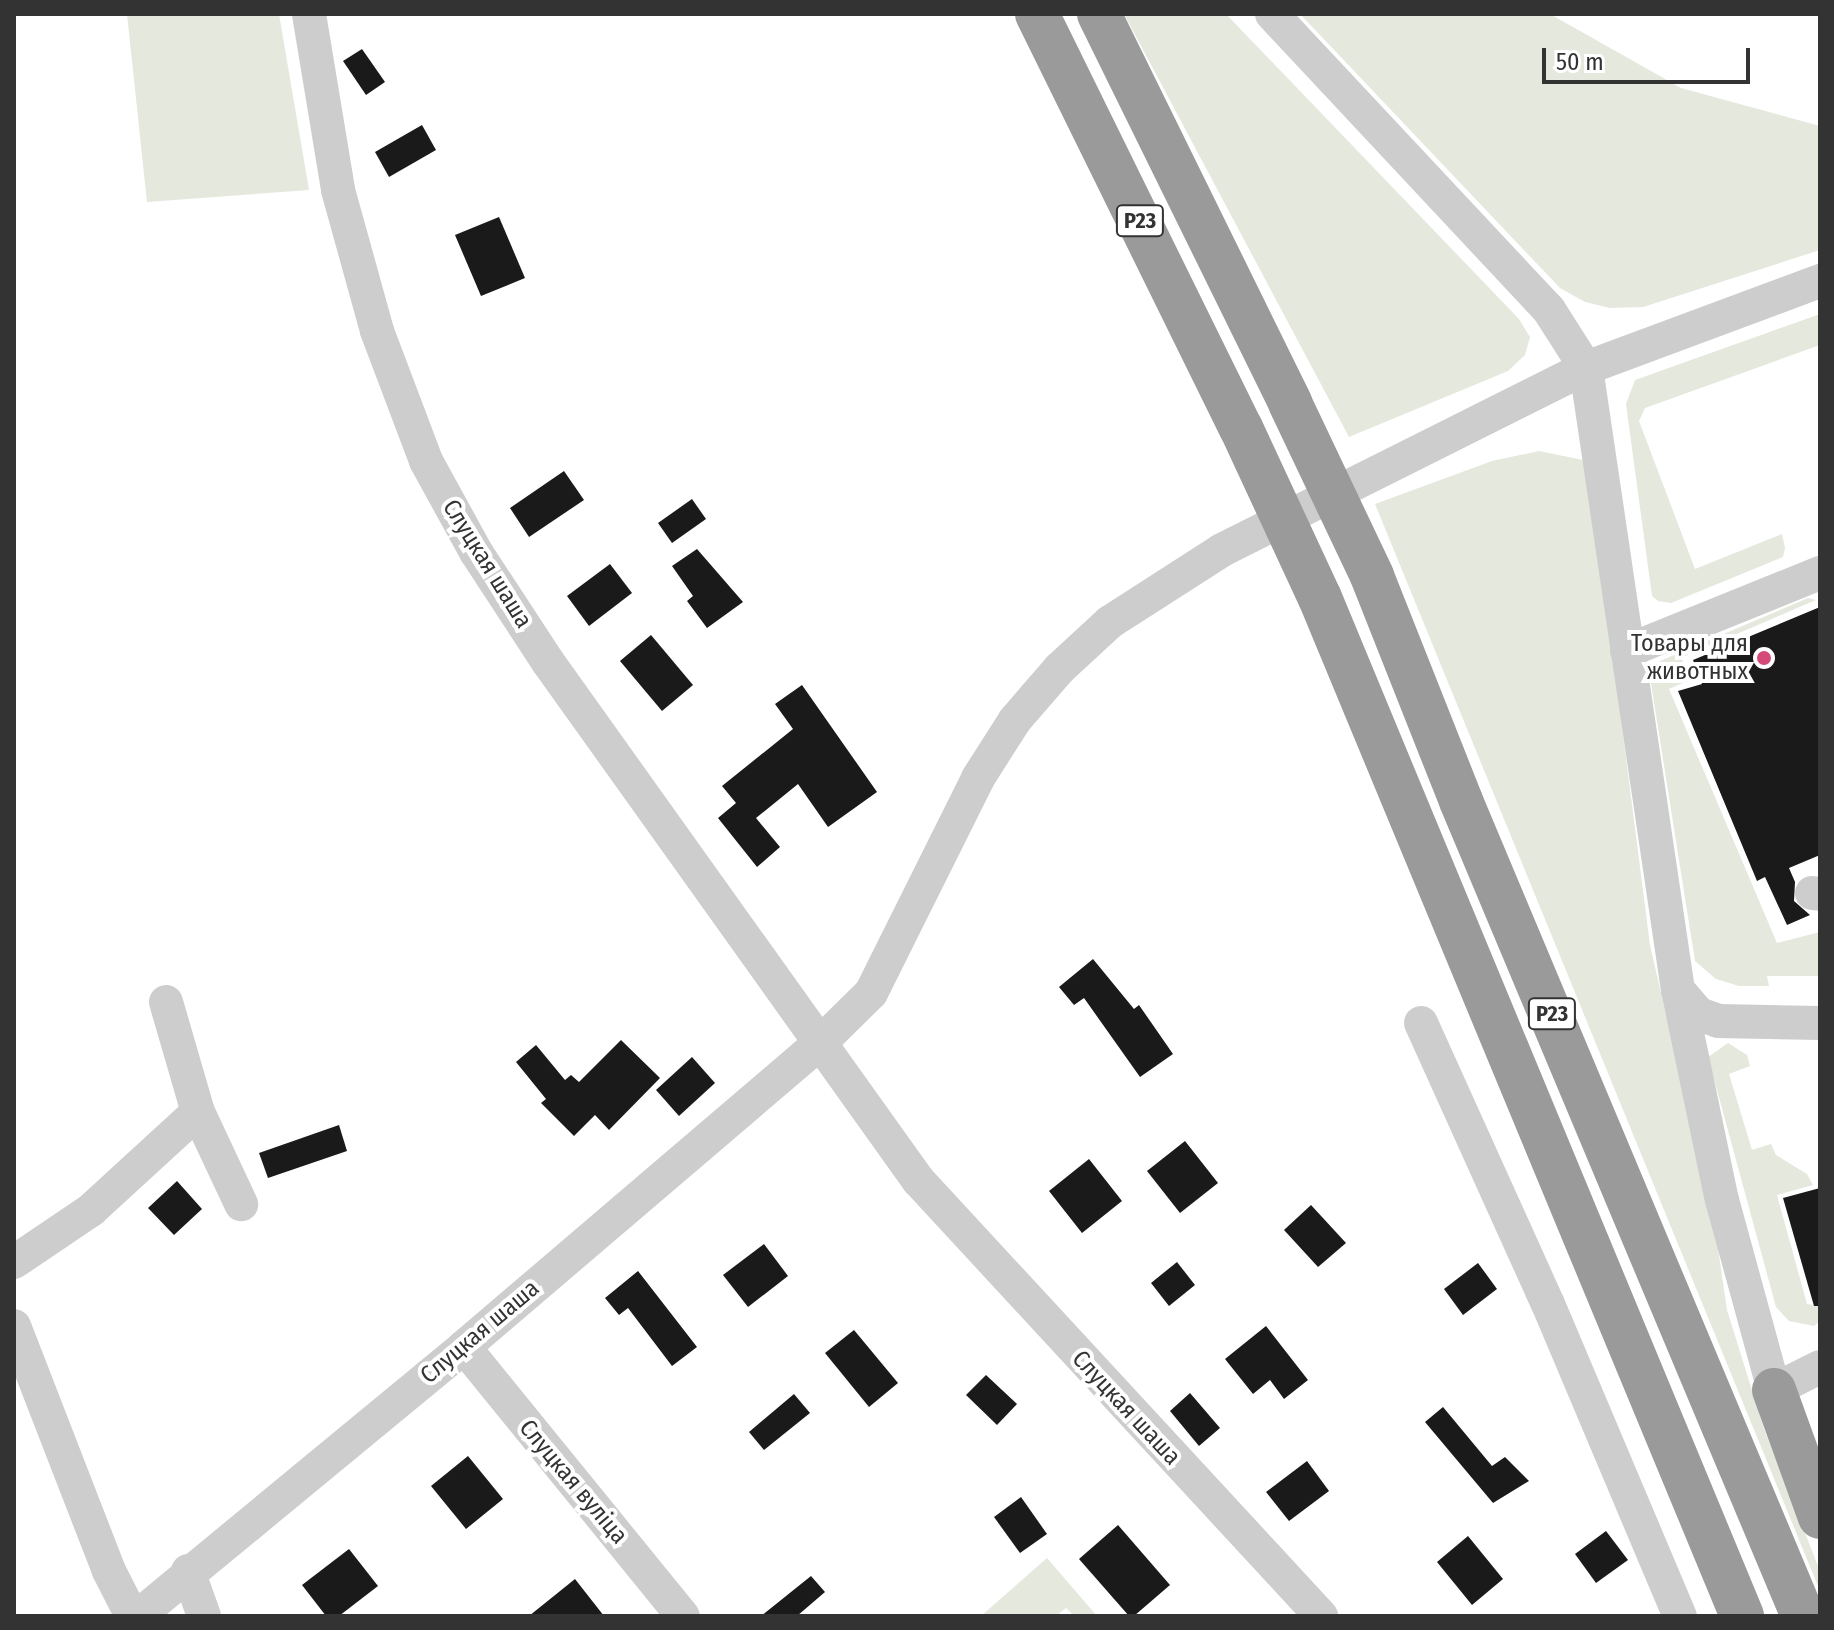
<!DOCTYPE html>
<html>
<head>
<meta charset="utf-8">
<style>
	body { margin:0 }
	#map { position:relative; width:1834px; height:1630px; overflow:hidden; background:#fff; font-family:"Fira Sans Condensed",sans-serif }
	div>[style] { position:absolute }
	.green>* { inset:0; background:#e5e8dd }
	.building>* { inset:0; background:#1a1a1a }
	.minor>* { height:34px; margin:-17px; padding:0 17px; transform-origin:17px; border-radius:17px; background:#cdcdcd }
	.highway>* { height:44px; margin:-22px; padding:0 22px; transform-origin:22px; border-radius:22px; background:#9a9a9a }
	.highway-bridge>* { height:44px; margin:-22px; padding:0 22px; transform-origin:22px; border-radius:22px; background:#9a9a9a }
	.dots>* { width:22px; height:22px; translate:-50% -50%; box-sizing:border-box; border:4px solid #fff; border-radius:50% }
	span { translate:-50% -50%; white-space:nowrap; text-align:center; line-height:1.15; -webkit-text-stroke:8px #fff; paint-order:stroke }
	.shield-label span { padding:2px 6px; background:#fff; border:2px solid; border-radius:6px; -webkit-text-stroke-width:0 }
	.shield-label { font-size:22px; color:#333; font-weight:700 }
	.street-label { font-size:24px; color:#333 }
	.poi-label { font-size:24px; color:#333 }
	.right { translate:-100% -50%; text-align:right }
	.frame { position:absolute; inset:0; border:16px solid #333; pointer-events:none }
	.scale { position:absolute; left:1542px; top:48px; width:208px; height:36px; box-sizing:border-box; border:4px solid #333; border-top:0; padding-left:10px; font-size:24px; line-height:28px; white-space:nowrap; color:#333; -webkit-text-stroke:6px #fff; paint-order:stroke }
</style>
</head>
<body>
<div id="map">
	<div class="green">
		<div style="clip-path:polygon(127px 14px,279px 14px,309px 190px,147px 202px)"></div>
		<div style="clip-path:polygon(1124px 14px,1226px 14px,1519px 319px,1530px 337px,1525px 355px,1508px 371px,1349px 437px)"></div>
		<div style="clip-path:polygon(1300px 14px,1550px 14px,1681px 88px,1820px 126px,1820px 250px,1643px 307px,1610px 308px,1585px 302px,1560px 288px)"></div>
		<div style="clip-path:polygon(1820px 314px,1820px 345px,1645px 408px,1639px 421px,1695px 569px,1782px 534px,1785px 548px,1783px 557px,1671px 603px,1658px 601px,1652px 596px,1626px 404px,1635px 380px)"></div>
		<div style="clip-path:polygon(1539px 451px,1588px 461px,1650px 945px,1715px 1228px,1727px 1310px,1764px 1429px,1820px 1571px,1820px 1591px,1375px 504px,1492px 461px)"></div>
		<div style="clip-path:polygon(1808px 598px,1816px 600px,1681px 658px,1692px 679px,1669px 689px,1777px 943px,1820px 932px,1820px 976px,1767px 976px,1769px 986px,1739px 986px,1716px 979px,1695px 961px,1650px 677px,1660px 661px)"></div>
		<div style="clip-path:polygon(1728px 1043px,1747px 1055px,1750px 1066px,1729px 1074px,1752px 1150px,1771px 1144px,1776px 1155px,1807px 1174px,1813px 1185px,1777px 1195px,1807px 1304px,1820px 1306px,1820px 1321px,1814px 1326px,1789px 1321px,1776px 1307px,1708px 1057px)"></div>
		<div style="clip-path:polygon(1047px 1558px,1097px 1616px,1074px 1616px,1066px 1608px,1056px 1616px,981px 1616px)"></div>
	</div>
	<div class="building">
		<div style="clip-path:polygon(362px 49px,385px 82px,366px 95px,343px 61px)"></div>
		<div style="clip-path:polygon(422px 125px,436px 150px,389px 177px,375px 152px)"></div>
		<div style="clip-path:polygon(499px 217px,525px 278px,481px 296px,455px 235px)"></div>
		<div style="clip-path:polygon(564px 471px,584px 500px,529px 537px,510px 508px)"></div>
		<div style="clip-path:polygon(692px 499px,706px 519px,672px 543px,658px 523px)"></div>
		<div style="clip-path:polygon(697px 549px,743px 602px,707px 628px,687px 601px,693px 596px,672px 566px)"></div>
		<div style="clip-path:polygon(610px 564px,632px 593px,589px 626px,567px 596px)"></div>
		<div style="clip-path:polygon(1820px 607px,1820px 855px,1789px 868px,1795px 882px,1794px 901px,1810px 915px,1787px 925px,1765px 877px,1757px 881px,1678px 691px,1702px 684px,1693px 660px)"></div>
		<div style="clip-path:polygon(651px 635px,693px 685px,662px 711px,620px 661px)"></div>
		<div style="clip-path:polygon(802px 685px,877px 792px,828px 827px,798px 784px,756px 818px,780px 847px,757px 867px,718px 818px,736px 803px,722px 786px,793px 729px,775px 704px)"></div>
		<div style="clip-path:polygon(1093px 959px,1134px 1009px,1139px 1005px,1173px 1054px,1140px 1077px,1084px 998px,1074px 1005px,1059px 987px)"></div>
		<div style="clip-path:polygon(621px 1040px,660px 1078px,609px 1130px,595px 1115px,574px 1136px,541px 1103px,546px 1099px,516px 1062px,536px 1045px,565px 1080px,571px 1075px,579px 1082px)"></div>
		<div style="clip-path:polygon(692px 1057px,715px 1083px,679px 1116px,656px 1090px)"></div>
		<div style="clip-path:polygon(339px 1125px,347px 1151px,268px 1178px,259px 1153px)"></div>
		<div style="clip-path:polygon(1185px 1141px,1218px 1183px,1180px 1213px,1147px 1171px)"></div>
		<div style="clip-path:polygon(1089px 1159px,1122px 1201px,1082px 1233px,1049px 1191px)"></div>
		<div style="clip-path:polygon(177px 1181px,202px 1209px,174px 1235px,148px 1208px)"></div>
		<div style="clip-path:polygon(1820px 1188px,1820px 1306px,1814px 1306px,1783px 1198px)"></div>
		<div style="clip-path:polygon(1311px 1205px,1346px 1243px,1318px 1267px,1284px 1230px)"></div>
		<div style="clip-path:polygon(764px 1244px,788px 1276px,748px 1307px,723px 1275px)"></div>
		<div style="clip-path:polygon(1177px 1262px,1195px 1285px,1169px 1306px,1151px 1283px)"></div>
		<div style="clip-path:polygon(1478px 1263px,1497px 1289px,1463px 1315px,1444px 1289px)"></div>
		<div style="clip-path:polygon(638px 1271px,697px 1347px,672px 1366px,628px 1308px,619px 1315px,605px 1298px)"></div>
		<div style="clip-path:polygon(1266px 1326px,1308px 1380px,1284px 1399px,1270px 1380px,1253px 1394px,1225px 1359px)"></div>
		<div style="clip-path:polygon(854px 1330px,898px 1383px,869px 1407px,825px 1353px)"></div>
		<div style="clip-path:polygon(986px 1375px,1017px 1404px,997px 1425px,966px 1395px)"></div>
		<div style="clip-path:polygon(1190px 1393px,1220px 1428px,1199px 1446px,1170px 1411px)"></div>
		<div style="clip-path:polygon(794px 1394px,810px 1413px,764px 1450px,749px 1432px)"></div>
		<div style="clip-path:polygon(1443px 1407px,1492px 1466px,1505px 1457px,1529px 1481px,1493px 1503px,1425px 1422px)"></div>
		<div style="clip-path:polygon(468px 1456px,503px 1499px,466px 1529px,431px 1486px)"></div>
		<div style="clip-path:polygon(1307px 1461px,1329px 1491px,1289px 1521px,1266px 1492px)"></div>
		<div style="clip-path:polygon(1021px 1497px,1047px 1534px,1020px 1553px,994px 1517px)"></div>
		<div style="clip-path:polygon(1118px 1525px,1170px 1585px,1134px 1616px,1129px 1616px,1079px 1559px)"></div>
		<div style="clip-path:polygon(1606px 1531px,1628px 1560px,1596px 1583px,1575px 1554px)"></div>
		<div style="clip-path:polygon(1468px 1536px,1503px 1579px,1472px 1605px,1437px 1562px)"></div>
		<div style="clip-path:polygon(349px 1549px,378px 1586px,339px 1616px,326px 1616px,302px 1585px)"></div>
		<div style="clip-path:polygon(811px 1576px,825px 1592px,797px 1616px,761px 1616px)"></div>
		<div style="clip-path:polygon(575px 1579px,604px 1616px,529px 1616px)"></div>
	</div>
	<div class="minor">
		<div style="left:309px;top:14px;width:178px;rotate:80.6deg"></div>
		<div style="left:338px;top:190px;width:146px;rotate:74.5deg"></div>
		<div style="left:377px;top:331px;width:139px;rotate:69.3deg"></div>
		<div style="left:426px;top:461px;width:104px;rotate:61.2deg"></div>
		<div style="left:476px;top:552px;width:131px;rotate:56.8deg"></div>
		<div style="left:548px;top:662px;width:637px;rotate:54.46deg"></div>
		<div style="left:918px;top:1180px;width:594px;rotate:47.25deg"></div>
		<div style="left:1272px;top:14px;width:405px;rotate:46.9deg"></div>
		<div style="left:1549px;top:310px;width:69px;rotate:57.5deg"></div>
		<div style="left:1586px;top:368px;width:629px;rotate:81.59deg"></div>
		<div style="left:1678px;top:990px;width:215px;rotate:78.2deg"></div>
		<div style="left:1722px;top:1200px;width:197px;rotate:74.7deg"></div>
		<div style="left:1774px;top:1390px;width:51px;rotate:-26.6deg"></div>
		<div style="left:1627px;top:651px;width:208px;rotate:-22deg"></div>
		<div style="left:1812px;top:893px;width:8px;rotate:7deg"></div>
		<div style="left:1678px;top:990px;width:32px;rotate:49deg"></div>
		<div style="left:1699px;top:1014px;width:20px;rotate:20deg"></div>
		<div style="left:1718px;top:1021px;width:102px;rotate:1.1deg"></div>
		<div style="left:166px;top:1002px;width:115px;rotate:73.8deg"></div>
		<div style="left:198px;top:1112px;width:102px;rotate:64.9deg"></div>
		<div style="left:1421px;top:1023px;width:308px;rotate:65.7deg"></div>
		<div style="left:1548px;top:1304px;width:339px;rotate:67.1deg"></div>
		<div style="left:14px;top:1262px;width:93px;rotate:-34deg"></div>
		<div style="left:91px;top:1210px;width:145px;rotate:-42.5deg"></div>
		<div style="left:14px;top:1326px;width:263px;rotate:68.8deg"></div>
		<div style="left:109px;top:1571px;width:51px;rotate:62.9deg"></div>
		<div style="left:464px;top:1347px;width:347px;rotate:50.9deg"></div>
		<div style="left:188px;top:1571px;width:48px;rotate:70.4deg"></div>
		<div style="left:138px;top:1616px;width:423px;rotate:-39.5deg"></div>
		<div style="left:464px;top:1347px;width:465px;rotate:-40.5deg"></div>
		<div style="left:818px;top:1045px;width:74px;rotate:-44.5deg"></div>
		<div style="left:871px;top:993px;width:240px;rotate:-63.5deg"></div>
		<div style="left:978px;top:778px;width:69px;rotate:-57.5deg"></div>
		<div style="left:1015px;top:720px;width:67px;rotate:-49.2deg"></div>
		<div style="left:1059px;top:669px;width:69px;rotate:-42.7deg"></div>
		<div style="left:1110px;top:622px;width:133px;rotate:-32.7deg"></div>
		<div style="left:1222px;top:550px;width:407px;rotate:-26.6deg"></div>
		<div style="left:1586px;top:368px;width:250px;rotate:-20.4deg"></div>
	</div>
	<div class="highway">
		<div style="left:1037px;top:14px;width:462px;rotate:63.8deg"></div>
		<div style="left:1099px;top:14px;width:433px;rotate:63.8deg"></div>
		<div style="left:1372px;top:576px;width:242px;rotate:68.4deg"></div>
		<div style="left:1461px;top:801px;width:884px;rotate:67.24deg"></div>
		<div style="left:1320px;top:598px;width:1102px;rotate:67.48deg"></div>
		<div style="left:1774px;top:1390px;width:135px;rotate:70.1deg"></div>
	</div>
	<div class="highway-bridge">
		<div style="left:1290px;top:403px;width:191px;rotate:64.6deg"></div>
		<div style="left:1241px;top:428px;width:187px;rotate:65.1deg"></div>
	</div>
	<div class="dots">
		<div style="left:1764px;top:658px;background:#d54a79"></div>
	</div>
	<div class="shield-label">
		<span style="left:1140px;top:221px">Р23</span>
		<span style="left:1552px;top:1014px">Р23</span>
	</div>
	<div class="street-label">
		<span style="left:487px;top:564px;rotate:58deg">Слуцкая шаша</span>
		<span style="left:480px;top:1332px;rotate:-40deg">Слуцкая шаша</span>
		<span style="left:1126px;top:1408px;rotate:47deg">Слуцкая шаша</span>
		<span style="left:573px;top:1482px;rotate:50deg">Слуцкая вуліца</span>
	</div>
	<div class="poi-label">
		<span class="right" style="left:1748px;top:658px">Товары для<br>животных</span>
	</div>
	<div class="frame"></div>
	<div class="scale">50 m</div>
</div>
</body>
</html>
